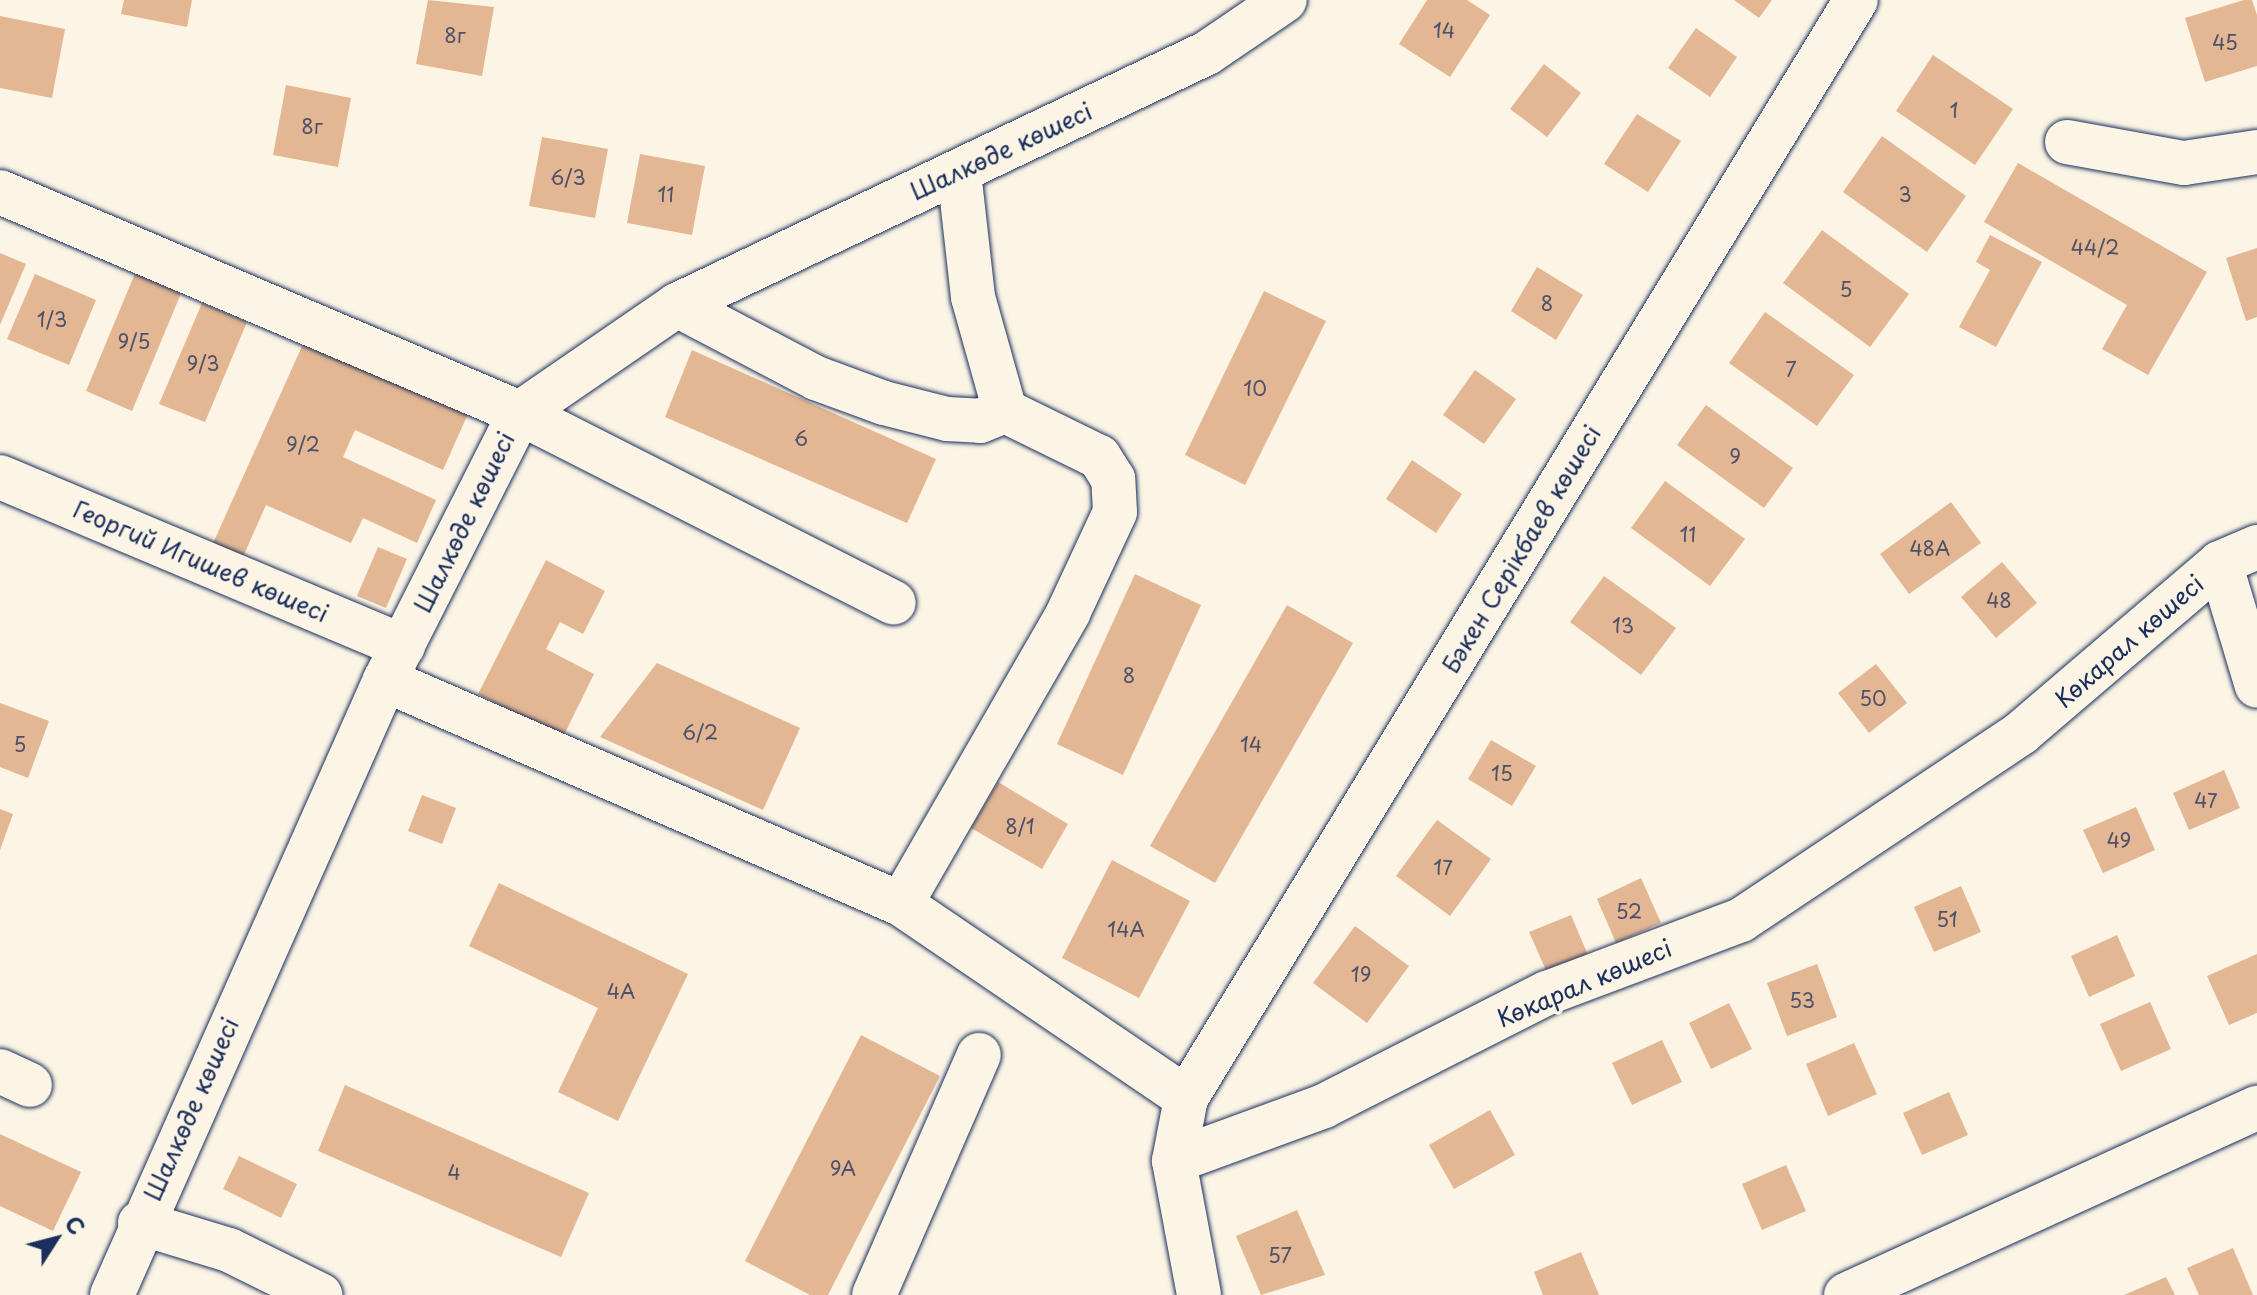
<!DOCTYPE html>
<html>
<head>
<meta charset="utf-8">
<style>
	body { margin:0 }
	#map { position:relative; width:2257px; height:1295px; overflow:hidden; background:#fcf5e5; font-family:"Playpen Sans",sans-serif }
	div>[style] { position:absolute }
	.building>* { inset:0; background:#e3b793 }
	.roads { filter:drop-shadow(0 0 2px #1b2f5e) drop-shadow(0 0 2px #1b2f5e) }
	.minor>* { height:44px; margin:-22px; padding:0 22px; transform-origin:22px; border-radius:22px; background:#fcf5e5 }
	span { translate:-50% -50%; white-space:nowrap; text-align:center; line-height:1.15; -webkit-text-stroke:7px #fcf5e5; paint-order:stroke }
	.number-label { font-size:20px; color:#4d516b }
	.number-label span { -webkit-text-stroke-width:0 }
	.street-label { font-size:24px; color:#1b2f5e }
	.north { position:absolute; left:16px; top:1199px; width:80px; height:80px; -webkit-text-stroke:6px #fcf5e5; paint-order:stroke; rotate:54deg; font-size:22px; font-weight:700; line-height:32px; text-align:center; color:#1b2f5e }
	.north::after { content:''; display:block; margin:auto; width:28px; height:36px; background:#1b2f5e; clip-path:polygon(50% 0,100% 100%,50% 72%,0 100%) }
</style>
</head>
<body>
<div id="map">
	<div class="building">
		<div style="clip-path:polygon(124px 0,192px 0,187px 27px,121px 14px)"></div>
		<div style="clip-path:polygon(428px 0,494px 7px,482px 76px,416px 64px)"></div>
		<div style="clip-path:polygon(1427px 0,1467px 0,1490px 15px,1450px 77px,1399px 44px)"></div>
		<div style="clip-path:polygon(1734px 0,1772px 0,1759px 18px)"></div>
		<div style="clip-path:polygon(2244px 0,2252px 0,2257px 15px,2257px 66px,2205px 82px,2185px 18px)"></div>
		<div style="clip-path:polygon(0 16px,65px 29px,52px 98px,0 88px)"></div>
		<div style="clip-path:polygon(1696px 28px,1737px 57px,1710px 97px,1668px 68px)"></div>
		<div style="clip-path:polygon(1933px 55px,2013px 109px,1975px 165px,1896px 111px)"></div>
		<div style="clip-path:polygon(1544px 64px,1581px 93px,1547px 137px,1510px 109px)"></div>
		<div style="clip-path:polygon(286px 85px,351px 98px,338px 167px,273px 155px)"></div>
		<div style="clip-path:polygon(1637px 114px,1681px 141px,1648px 192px,1604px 164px)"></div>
		<div style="clip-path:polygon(1882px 136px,1966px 196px,1927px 252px,1843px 192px)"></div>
		<div style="clip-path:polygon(542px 137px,608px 149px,595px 218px,529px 206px)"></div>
		<div style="clip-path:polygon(640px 154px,705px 166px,692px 235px,627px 223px)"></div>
		<div style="clip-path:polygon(2018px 163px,2207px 272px,2148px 375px,2102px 349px,2127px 305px,1984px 222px)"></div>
		<div style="clip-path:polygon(1822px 230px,1909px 294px,1870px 347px,1783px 283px)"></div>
		<div style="clip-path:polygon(1990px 235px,2042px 262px,1996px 347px,1959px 327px,1990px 270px,1976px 262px)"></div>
		<div style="clip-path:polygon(2257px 248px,2257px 317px,2246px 321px,2226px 258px)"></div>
		<div style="clip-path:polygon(0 253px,26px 264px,0 325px)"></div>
		<div style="clip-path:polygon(1537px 267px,1583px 295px,1556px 340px,1511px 311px)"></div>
		<div style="clip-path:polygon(136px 271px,182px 291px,132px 411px,86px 391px)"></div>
		<div style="clip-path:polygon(35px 274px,96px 300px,69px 365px,7px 339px)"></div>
		<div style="clip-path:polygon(1264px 291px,1326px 321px,1245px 485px,1185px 455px)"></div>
		<div style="clip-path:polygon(202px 303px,247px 322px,205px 422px,159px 404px)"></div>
		<div style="clip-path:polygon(1765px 312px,1854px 375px,1817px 426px,1729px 363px)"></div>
		<div style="clip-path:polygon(308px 333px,471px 407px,443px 470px,355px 430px,343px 457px,436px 500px,417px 543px,363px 518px,351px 543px,266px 505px,239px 566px,209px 552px)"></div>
		<div style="clip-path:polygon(692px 350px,936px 459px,907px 523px,665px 417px)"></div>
		<div style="clip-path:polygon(1475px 370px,1516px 399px,1484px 444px,1443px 415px)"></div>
		<div style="clip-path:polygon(1706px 405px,1793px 468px,1764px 508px,1677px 445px)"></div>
		<div style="clip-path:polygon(1412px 460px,1462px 494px,1436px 533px,1386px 499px)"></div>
		<div style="clip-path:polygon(1665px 481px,1745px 539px,1710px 586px,1631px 528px)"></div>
		<div style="clip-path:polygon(1951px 502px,1981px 543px,1909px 594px,1880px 554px)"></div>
		<div style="clip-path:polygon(378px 547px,407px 559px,386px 608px,357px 596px)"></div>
		<div style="clip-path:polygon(546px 560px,605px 591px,583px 634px,560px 622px,546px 649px,594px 674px,563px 737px,478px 694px)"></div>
		<div style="clip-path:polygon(2002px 562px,2037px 603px,1996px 638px,1961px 597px)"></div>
		<div style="clip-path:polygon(1135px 574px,1201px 605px,1123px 775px,1057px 744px)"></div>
		<div style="clip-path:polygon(1604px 576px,1676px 628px,1641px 675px,1570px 622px)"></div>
		<div style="clip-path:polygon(1287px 605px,1353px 643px,1215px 883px,1150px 846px)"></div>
		<div style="clip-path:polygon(657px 663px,800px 728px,763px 810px,600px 737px)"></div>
		<div style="clip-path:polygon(1876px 664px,1907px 703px,1869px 733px,1838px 693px)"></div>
		<div style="clip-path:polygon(0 703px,49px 721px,28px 778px,0 767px)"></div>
		<div style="clip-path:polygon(1491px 740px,1536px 766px,1512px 806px,1468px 779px)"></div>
		<div style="clip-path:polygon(2224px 770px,2240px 808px,2189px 830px,2173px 793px)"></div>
		<div style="clip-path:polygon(998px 782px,1068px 824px,1042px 869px,971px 828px)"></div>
		<div style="clip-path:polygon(422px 795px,456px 808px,442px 844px,408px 831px)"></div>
		<div style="clip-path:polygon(2136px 807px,2155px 850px,2103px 873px,2083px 830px)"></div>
		<div style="clip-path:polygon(0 809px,13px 814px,0 850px)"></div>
		<div style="clip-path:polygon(1437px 820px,1491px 859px,1450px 916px,1396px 876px)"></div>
		<div style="clip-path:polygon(1112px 860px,1190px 901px,1139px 998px,1062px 958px)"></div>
		<div style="clip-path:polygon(1641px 878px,1661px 923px,1616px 943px,1597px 899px)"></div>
		<div style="clip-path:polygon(499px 883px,688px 974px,618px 1121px,558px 1092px,598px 1008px,469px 946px)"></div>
		<div style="clip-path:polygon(1961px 886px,1981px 932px,1934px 952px,1914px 907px)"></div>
		<div style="clip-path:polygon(1571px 915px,1590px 960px,1549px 977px,1529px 932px)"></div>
		<div style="clip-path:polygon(1355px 926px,1409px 966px,1367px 1023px,1313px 983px)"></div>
		<div style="clip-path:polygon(2117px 935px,2135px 976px,2089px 997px,2071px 956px)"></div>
		<div style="clip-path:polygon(2257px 954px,2257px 1013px,2229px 1025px,2207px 976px)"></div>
		<div style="clip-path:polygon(1817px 964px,1837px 1017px,1787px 1036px,1767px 983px)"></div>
		<div style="clip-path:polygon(2150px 1002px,2171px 1049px,2121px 1071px,2100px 1024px)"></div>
		<div style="clip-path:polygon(1729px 1003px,1752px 1049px,1711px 1069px,1689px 1023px)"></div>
		<div style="clip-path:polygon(861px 1035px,940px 1076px,828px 1295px,810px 1295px,745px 1261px)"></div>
		<div style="clip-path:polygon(1662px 1040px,1682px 1082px,1632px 1105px,1612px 1063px)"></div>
		<div style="clip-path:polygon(1854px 1043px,1877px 1094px,1828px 1116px,1806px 1064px)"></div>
		<div style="clip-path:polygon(345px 1085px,589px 1193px,561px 1257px,318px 1151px)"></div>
		<div style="clip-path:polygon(1949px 1092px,1968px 1135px,1922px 1155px,1903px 1113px)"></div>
		<div style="clip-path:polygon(1490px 1110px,1515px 1155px,1454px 1189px,1429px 1145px)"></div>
		<div style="clip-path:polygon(0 1134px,81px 1172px,53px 1231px,0 1206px)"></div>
		<div style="clip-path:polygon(239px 1156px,297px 1184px,281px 1218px,223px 1189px)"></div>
		<div style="clip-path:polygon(1786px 1165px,1806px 1211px,1762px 1230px,1742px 1184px)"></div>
		<div style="clip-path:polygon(1297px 1210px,1325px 1275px,1261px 1295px,1236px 1236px)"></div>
		<div style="clip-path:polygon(2233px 1248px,2253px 1295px,2199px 1295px,2187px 1268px)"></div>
		<div style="clip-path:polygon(1581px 1252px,1599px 1295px,1543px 1295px,1534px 1272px)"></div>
		<div style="clip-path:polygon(2166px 1277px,2175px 1295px,2124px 1295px)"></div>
	</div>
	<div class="roads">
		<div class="minor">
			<div style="left:2067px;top:142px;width:119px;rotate:10.2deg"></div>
			<div style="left:2184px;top:163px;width:74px;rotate:-8.6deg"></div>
			<div style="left:0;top:192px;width:565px;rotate:23.03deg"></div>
			<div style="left:520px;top:413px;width:419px;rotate:26.9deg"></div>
			<div style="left:677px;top:305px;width:157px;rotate:27.7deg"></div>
			<div style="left:816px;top:378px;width:72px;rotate:20.2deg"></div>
			<div style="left:884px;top:403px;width:65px;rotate:14.3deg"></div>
			<div style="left:947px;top:419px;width:33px;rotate:3deg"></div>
			<div style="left:980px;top:421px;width:27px;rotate:-22deg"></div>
			<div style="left:0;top:477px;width:437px;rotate:22.8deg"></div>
			<div style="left:2220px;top:563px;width:128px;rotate:73.3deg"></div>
			<div style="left:385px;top:680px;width:563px;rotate:23.47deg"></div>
			<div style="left:901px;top:904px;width:345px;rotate:34.2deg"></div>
			<div style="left:1186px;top:1098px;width:64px;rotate:100.8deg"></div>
			<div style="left:1174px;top:1161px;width:160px;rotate:-20.1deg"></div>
			<div style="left:1324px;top:1106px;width:250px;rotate:-26.9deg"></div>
			<div style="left:1547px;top:993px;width:207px;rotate:-20.6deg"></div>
			<div style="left:1741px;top:920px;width:337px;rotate:-33.7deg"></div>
			<div style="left:2021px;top:733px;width:262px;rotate:-40.5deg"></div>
			<div style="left:2220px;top:563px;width:40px;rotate:-23.4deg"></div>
			<div style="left:901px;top:904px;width:336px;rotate:-60.1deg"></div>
			<div style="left:1068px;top:613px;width:111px;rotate:-65deg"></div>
			<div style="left:1115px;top:512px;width:33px;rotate:-93deg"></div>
			<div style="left:1113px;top:479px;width:26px;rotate:-122deg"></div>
			<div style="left:1099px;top:457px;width:105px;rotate:-153.9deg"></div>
			<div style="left:1005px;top:411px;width:118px;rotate:-105.7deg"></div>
			<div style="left:973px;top:297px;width:126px;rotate:-96.4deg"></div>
			<div style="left:0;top:1071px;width:33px;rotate:25deg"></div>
			<div style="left:1186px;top:1098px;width:1286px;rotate:-58.61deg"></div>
			<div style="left:1174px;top:1161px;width:136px;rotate:79.4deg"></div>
			<div style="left:140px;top:1223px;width:93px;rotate:16.9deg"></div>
			<div style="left:229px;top:1250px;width:102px;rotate:26.3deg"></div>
			<div style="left:112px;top:1295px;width:673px;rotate:-66.06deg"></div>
			<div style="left:385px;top:680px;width:299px;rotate:-63.2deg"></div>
			<div style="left:520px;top:413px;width:191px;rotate:-34.5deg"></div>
			<div style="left:677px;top:305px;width:587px;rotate:-25.43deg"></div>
			<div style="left:1207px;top:53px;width:94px;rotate:-34.2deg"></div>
			<div style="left:874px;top:1295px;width:262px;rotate:-66.4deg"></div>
			<div style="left:1846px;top:1295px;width:452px;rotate:-24.5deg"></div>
		</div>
	</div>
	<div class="number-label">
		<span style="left:1444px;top:30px">14</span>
		<span style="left:455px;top:35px">8г</span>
		<span style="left:2225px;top:42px">45</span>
		<span style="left:1954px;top:110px">1</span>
		<span style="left:312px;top:126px">8г</span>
		<span style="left:568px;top:177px">6/3</span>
		<span style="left:666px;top:194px">11</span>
		<span style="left:1905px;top:194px">3</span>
		<span style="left:2095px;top:247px">44/2</span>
		<span style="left:1846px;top:289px">5</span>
		<span style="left:1547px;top:303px">8</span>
		<span style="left:52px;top:319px">1/3</span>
		<span style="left:134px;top:341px">9/5</span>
		<span style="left:203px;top:363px">9/3</span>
		<span style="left:1791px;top:369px">7</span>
		<span style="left:1255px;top:388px">10</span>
		<span style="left:801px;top:438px">6</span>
		<span style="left:303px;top:444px">9/2</span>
		<span style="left:1735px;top:456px">9</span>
		<span style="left:1688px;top:534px">11</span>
		<span style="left:1930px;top:548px">48А</span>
		<span style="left:1999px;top:600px">48</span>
		<span style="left:1623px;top:625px">13</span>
		<span style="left:1129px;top:675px">8</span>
		<span style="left:1873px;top:698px">50</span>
		<span style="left:700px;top:732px">6/2</span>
		<span style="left:20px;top:744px">5</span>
		<span style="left:1251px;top:744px">14</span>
		<span style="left:1502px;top:773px">15</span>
		<span style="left:2206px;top:800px">47</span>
		<span style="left:1020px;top:826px">8/1</span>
		<span style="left:2119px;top:840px">49</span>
		<span style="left:1443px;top:867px">17</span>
		<span style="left:1629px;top:911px">52</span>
		<span style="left:1947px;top:919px">51</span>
		<span style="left:1126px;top:929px">14А</span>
		<span style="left:1361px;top:974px">19</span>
		<span style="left:621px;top:991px">4А</span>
		<span style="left:1802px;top:1000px">53</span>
		<span style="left:843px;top:1168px">9А</span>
		<span style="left:454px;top:1172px">4</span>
		<span style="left:1280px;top:1255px">57</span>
	</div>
	<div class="street-label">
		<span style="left:1001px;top:151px;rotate:-25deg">Шалкөде көшесі</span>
		<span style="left:464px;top:522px;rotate:-64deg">Шалкөде көшесі</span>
		<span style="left:1521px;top:549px;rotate:-59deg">Бәкен Серікбаев көшесі</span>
		<span style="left:201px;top:561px;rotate:23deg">Георгий Игишев көшесі</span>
		<span style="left:2129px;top:641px;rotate:-41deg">Көкарал көшесі</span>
		<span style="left:1584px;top:983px;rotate:-23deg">Көкарал көшесі</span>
		<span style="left:191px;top:1109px;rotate:-66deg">Шалкөде көшесі</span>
	</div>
	<div class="north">С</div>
</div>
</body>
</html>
